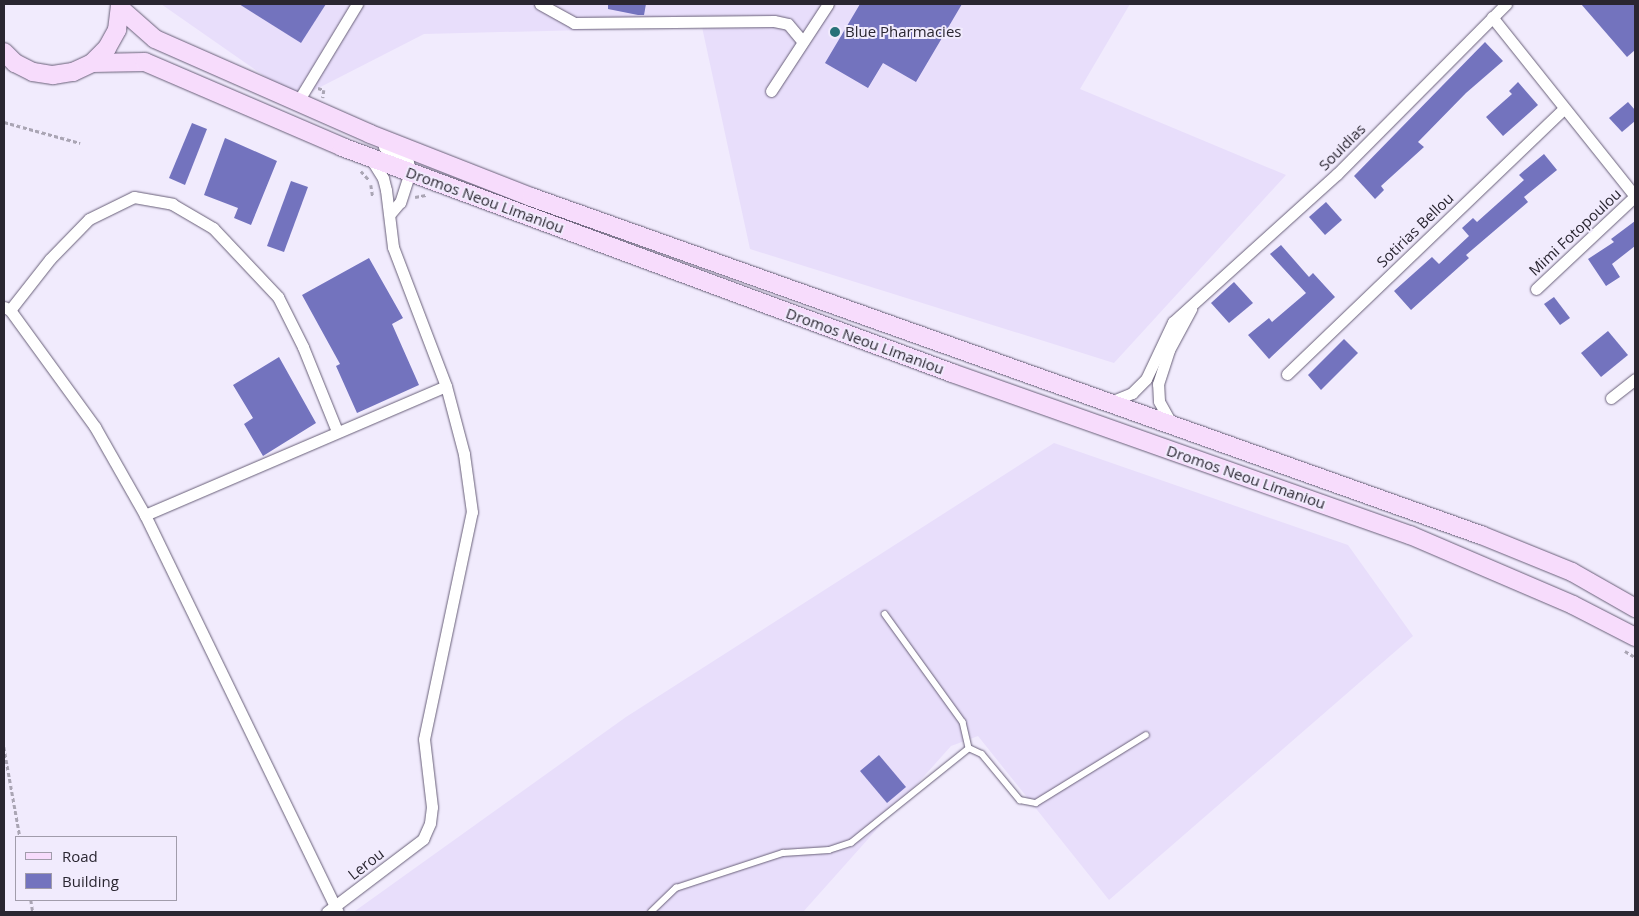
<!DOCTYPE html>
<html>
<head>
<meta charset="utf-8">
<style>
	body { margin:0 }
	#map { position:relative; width:1639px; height:916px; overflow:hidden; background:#f1ebfd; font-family:"Open Sans",sans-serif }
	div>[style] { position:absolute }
	.built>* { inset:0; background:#e8defb }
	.building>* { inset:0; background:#7373be }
	.path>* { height:2.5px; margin-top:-1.25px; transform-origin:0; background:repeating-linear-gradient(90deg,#aaa5b4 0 4px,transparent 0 6.5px) }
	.roads { filter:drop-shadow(0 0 1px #685f78) drop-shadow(0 0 1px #685f78) }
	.lane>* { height:5.5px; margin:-2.75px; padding:0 2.75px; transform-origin:2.75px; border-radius:2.75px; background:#fff }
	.street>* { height:11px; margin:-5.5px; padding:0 5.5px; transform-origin:5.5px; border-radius:5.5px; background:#fff }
	.primary>* { height:18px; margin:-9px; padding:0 9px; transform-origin:9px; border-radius:9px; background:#f7dcfc }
	.dots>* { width:14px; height:14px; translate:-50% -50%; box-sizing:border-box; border:2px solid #f1ebfd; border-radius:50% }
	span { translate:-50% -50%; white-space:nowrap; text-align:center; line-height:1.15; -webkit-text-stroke:4px #f1ebfd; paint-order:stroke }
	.poi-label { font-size:15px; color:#2a2631 }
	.left { translate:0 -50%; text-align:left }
	.street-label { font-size:15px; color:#2a2631 }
	.frame { position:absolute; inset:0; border:5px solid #2a2631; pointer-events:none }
	.legend { position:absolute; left:15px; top:836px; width:162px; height:65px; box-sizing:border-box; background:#f1ebfd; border:1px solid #a19cab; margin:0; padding:6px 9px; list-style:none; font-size:15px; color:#2a2631 }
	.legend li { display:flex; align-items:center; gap:10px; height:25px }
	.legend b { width:25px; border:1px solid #a19cab }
</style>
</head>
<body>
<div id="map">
	<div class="built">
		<div style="clip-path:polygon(161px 4px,1130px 4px,1080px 89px,1286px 175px,1114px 363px,750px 249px,702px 27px,424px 34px,297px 99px)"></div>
		<div style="clip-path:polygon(1054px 443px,1348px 545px,1413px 636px,1109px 900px,978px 736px,951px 746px,803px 912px,355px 911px,626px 717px)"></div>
	</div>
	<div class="building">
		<div style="clip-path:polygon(239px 4px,326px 4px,301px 43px)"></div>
		<div style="clip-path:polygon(608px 4px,646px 4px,644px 15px,638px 15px,608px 9px)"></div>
		<div style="clip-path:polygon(860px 4px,962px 4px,916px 82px,883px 63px,868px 88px,825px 63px)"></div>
		<div style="clip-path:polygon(1581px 4px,1635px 4px,1635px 50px,1627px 57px)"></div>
		<div style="clip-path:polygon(1485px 42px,1503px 61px,1466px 93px,1418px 142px,1424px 147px,1381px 186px,1384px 190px,1375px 199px,1354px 176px)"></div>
		<div style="clip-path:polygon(1518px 82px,1538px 105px,1503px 136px,1486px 117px,1512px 94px,1509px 91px)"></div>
		<div style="clip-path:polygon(1628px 102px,1635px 110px,1635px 121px,1622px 132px,1609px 118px)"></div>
		<div style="clip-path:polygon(192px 123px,207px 129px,185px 185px,169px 178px)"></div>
		<div style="clip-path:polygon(225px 138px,277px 161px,251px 225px,234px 218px,238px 208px,204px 195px)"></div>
		<div style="clip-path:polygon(1544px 154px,1557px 170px,1524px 197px,1528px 202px,1466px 255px,1469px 258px,1411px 310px,1394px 291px,1432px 257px,1439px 264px,1469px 236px,1462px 228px,1473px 218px,1477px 222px,1524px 180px,1519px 175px)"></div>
		<div style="clip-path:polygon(291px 181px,308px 187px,284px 252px,267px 246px)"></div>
		<div style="clip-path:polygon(1326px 202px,1342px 220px,1325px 235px,1309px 217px)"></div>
		<div style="clip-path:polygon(1635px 221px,1635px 246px,1612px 264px,1620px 277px,1606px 286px,1588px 259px,1614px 242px,1611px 239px)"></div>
		<div style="clip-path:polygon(1281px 245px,1309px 277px,1313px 273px,1335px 297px,1269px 359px,1248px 335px,1269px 318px,1272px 322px,1306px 293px,1270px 254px)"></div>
		<div style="clip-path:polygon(369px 258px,403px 318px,392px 324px,419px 385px,357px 413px,336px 366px,340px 364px,302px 295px)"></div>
		<div style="clip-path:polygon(1234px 282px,1253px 303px,1229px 323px,1211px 303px)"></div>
		<div style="clip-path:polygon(1554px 297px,1570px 318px,1560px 325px,1544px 304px)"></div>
		<div style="clip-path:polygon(1608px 331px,1628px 355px,1601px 377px,1581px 353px)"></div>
		<div style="clip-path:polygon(1344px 339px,1358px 353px,1321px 390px,1308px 375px)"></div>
		<div style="clip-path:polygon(279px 357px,316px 423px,263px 456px,244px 424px,253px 418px,233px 385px)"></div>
		<div style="clip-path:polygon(879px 755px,906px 787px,887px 803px,860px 771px)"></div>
	</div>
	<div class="path">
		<div style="left:318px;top:88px;width:6px;rotate:18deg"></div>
		<div style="left:324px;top:90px;width:8px;rotate:97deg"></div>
		<div style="left:4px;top:122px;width:79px;rotate:15.4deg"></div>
		<div style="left:361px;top:171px;width:12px;rotate:48deg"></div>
		<div style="left:371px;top:185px;width:12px;rotate:81deg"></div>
		<div style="left:415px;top:197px;width:11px;rotate:-10deg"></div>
		<div style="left:1625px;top:651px;width:12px;rotate:31deg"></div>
		<div style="left:4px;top:747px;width:91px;rotate:79.9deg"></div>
		<div style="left:31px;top:900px;width:12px;rotate:81deg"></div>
	</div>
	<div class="roads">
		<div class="lane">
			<div style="left:885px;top:614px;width:133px;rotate:54.2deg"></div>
			<div style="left:963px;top:722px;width:27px;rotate:77deg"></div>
			<div style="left:969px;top:748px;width:14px;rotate:25deg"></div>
			<div style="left:982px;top:754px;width:60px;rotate:50.4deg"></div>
			<div style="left:1020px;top:800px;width:16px;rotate:11deg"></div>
			<div style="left:1036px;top:803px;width:129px;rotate:-31.7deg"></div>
			<div style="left:651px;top:912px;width:35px;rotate:-44deg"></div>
			<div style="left:676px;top:888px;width:113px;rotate:-18.1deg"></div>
			<div style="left:783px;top:853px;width:46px;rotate:-3.7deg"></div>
			<div style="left:829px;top:850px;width:23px;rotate:-18deg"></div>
			<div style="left:851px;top:843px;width:151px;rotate:-38.8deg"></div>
		</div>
		<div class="street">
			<div style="left:540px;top:4px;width:39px;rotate:29deg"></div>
			<div style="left:574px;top:23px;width:200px;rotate:-0.6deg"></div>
			<div style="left:774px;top:21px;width:14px;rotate:12deg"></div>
			<div style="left:788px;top:24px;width:23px;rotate:50deg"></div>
			<div style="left:1492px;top:17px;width:229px;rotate:51.4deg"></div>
			<div style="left:771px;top:91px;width:104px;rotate:-56.8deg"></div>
			<div style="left:297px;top:103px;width:116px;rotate:-58.8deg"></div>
			<div style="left:384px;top:147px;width:28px;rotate:32deg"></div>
			<div style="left:408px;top:162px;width:10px;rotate:79deg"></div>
			<div style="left:410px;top:172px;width:32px;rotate:108deg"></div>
			<div style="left:400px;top:202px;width:16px;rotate:130deg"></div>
			<div style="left:1536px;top:289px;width:136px;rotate:-43.2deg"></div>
			<div style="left:4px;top:307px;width:7px;rotate:27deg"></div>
			<div style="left:10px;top:310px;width:145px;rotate:54deg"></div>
			<div style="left:95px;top:427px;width:101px;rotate:60.4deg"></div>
			<div style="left:145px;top:515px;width:441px;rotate:64.1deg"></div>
			<div style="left:10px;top:310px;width:65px;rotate:-51.9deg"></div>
			<div style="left:50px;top:259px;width:56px;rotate:-45.7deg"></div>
			<div style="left:89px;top:219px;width:50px;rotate:-26.1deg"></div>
			<div style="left:134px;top:197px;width:39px;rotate:10deg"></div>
			<div style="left:172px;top:204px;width:48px;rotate:30.3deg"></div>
			<div style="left:213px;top:228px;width:95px;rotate:46.7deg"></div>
			<div style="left:278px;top:297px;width:56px;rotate:63.4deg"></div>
			<div style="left:303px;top:347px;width:91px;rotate:68deg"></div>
			<div style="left:1287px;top:374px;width:383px;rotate:-43.8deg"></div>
			<div style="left:1611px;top:398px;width:31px;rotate:-38deg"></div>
			<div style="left:1110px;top:402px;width:24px;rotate:-22deg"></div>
			<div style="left:1132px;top:393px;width:20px;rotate:-45deg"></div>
			<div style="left:1146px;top:379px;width:63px;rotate:-64.7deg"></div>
			<div style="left:1173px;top:322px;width:221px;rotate:-42.1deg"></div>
			<div style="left:1337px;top:174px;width:240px;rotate:-45.2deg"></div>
			<div style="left:1171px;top:423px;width:25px;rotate:-119deg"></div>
			<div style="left:1159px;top:401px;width:17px;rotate:-93deg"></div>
			<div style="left:1158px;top:384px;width:36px;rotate:-72deg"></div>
			<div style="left:1169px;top:350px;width:47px;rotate:-61.8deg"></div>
			<div style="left:145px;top:515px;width:327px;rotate:-23.2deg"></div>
			<div style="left:327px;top:912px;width:121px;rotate:-37.2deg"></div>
			<div style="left:423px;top:839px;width:17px;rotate:-66deg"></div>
			<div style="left:430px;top:823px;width:16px;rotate:-83deg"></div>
			<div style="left:432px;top:807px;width:68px;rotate:-96.7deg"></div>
			<div style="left:424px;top:739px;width:232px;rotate:-78.1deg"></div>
			<div style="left:472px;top:512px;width:59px;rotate:-97.9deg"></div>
			<div style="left:464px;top:454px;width:70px;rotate:-104.8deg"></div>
			<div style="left:446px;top:386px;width:149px;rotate:-110.9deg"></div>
			<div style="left:393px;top:247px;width:57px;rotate:-97deg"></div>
			<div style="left:386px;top:190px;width:12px;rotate:-104deg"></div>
			<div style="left:383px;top:178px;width:25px;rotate:-122deg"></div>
		</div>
		<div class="primary">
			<div style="left:121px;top:9px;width:45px;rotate:41.4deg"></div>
			<div style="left:155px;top:39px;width:235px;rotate:23.8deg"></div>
			<div style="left:370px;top:134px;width:173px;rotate:21.4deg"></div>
			<div style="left:531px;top:197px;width:1008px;rotate:19.59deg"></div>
			<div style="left:1481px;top:535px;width:98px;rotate:22.1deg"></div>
			<div style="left:1572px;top:572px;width:73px;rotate:29.7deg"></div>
			<div style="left:4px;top:52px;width:16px;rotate:45deg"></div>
			<div style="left:15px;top:63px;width:20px;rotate:27deg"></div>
			<div style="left:33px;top:72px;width:20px;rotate:9deg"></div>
			<div style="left:53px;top:75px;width:20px;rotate:-9deg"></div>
			<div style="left:73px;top:72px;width:21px;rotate:-25deg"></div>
			<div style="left:92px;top:63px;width:21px;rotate:-45deg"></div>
			<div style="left:107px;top:48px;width:21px;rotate:-61deg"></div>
			<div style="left:117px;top:30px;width:26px;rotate:-83deg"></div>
			<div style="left:92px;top:63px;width:53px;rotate:-1.1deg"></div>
			<div style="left:145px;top:62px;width:215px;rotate:23.3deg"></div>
			<div style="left:342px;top:147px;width:651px;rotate:20.33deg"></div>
			<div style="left:952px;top:373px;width:486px;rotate:19.5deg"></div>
			<div style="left:1410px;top:535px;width:177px;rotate:23.2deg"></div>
			<div style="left:1573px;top:605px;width:70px;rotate:27.3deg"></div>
		</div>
	</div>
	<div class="dots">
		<div style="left:835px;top:32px;background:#287179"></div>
	</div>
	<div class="poi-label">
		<span class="left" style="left:845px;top:32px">Blue Pharmacies</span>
	</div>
	<div class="street-label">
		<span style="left:1342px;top:147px;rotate:-45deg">Souidias</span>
		<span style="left:485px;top:200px;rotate:20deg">Dromos Neou Limaniou</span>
		<span style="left:1415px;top:230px;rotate:-44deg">Sotirias Bellou</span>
		<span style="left:1575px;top:232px;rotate:-43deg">Mimi Fotopoulou</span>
		<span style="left:865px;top:341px;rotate:20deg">Dromos Neou Limaniou</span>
		<span style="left:1246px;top:477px;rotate:19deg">Dromos Neou Limaniou</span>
		<span style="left:366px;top:864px;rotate:-38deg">Lerou</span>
	</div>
	<div class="frame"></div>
	<ul class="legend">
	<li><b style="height:6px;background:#f7dcfc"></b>Road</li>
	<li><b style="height:14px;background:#7373be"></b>Building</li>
	</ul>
</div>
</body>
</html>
